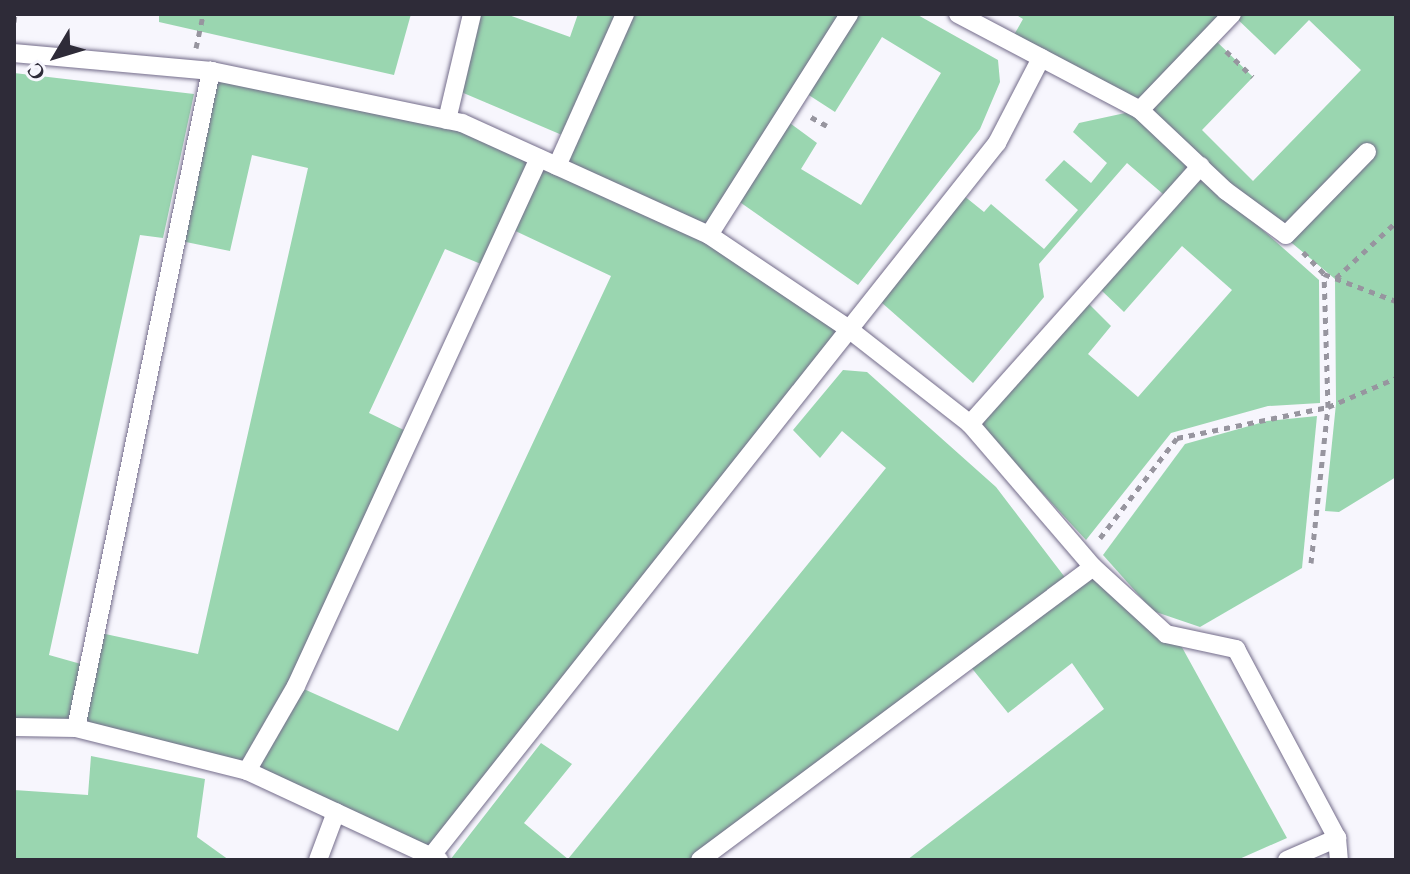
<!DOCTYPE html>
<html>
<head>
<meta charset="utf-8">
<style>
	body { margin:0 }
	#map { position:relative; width:1410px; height:874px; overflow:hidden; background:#f7f6fd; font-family:Spectral,serif }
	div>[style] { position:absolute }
	.green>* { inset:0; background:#9ad6b0 }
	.path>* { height:5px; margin-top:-2.5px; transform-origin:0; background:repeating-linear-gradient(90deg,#97959f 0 6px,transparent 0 12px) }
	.roads { filter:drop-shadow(0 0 2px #736c8a) drop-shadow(0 0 2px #736c8a) }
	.service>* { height:18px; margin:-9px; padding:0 9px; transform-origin:9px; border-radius:9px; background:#fff }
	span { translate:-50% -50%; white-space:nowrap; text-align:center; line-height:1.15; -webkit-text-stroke:6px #f7f6fd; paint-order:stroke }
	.frame { position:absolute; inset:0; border:16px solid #2e2b38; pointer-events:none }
	.north { position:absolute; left:16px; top:16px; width:80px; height:80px; -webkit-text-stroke:6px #f7f6fd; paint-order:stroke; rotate:232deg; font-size:22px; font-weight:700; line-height:32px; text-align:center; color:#2e2b38 }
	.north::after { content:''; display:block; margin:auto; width:28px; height:36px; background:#2e2b38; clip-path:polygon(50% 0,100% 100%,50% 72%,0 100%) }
</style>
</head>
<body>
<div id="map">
	<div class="green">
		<div style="clip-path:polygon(159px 14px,411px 14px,394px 75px,159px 22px)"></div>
		<div style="clip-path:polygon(evenodd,472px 14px,506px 14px,570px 37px,578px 14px,916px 14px,998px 60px,1000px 82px,980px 129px,858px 285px,734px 198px,710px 234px,846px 327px,433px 854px,247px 771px,76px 728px,14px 727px,14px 73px,194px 94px,163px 238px,140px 235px,49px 655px,88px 666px,96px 632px,198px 654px,308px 168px,252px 155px,230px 251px,176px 240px,211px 71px,462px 123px,557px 166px,569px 138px,454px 89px,472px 14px,882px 37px,941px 73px,861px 205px,801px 169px,817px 143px,783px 118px,801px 90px,835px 112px,882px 37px,472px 14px,507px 227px,611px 276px,398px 731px,297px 686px,412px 434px,369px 413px,445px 249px,488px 267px,507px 227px)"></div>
		<div style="clip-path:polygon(evenodd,1015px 14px,1396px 14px,1396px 477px,1339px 512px,1325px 511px,1336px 404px,1335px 279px,1201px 167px,1170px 200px,1127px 163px,1039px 264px,1044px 297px,973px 383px,873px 295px,958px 191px,984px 212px,991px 204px,1044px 249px,1078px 210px,1045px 180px,1064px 160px,1091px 183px,1107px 163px,1073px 132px,1079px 123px,1139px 110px,1010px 42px,1023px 19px,1015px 14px,1232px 14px,1275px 55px,1309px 20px,1361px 70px,1253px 181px,1202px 130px,1253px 77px,1211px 36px,1232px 14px)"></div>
		<div style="clip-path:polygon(1201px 175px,1319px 280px,1320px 403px,1268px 406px,1171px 433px,1086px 540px,980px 426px,1088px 303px,1111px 326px,1088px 354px,1138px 397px,1232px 290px,1182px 246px,1124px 312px,1100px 289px)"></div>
		<div style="clip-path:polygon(843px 370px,867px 372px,996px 487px,1070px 584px,1093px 567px,1178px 640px,1287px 838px,1237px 860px,907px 860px,1104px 709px,1072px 663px,1008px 713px,966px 661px,700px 860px,450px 860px,541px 743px,572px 764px,524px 823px,568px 859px,886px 468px,842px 431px,820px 458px,793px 430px)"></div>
		<div style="clip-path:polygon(1317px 416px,1302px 568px,1200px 627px,1153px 611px,1103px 555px,1185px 444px,1267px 421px)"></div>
		<div style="clip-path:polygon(91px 756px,205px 779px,197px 837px,229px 860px,14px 860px,14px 790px,88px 795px)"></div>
	</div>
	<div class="path">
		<div style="left:14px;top:22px;width:8px;rotate:-83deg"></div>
		<div style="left:196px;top:48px;width:35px;rotate:-78deg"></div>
		<div style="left:1226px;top:51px;width:37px;rotate:44deg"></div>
		<div style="left:811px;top:117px;width:18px;rotate:29deg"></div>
		<div style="left:1303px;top:252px;width:30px;rotate:46deg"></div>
		<div style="left:1324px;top:274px;width:77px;rotate:20.6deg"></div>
		<div style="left:1336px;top:278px;width:82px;rotate:-43deg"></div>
		<div style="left:1100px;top:538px;width:126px;rotate:-52.4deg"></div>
		<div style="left:1177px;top:438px;width:154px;rotate:-11.6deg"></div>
		<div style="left:1328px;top:407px;width:74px;rotate:-23.1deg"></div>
		<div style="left:1311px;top:563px;width:157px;rotate:-83.8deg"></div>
		<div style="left:1328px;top:407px;width:133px;rotate:-91.7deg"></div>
	</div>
	<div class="roads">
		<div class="service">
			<div style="left:958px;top:14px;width:206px;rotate:27.8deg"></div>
			<div style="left:1232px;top:14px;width:133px;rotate:133.8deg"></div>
			<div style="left:1140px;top:110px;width:118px;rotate:43.3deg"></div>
			<div style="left:1226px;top:191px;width:74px;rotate:36.3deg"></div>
			<div style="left:1286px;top:235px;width:116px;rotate:-45.7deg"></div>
			<div style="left:14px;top:53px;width:198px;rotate:5.2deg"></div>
			<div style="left:211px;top:71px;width:256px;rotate:11.7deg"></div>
			<div style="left:462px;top:123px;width:271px;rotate:24.4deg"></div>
			<div style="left:709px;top:235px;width:165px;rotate:33.9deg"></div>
			<div style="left:846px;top:327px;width:157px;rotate:38deg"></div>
			<div style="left:970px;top:424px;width:189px;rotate:49.3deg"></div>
			<div style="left:1093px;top:567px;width:99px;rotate:42.5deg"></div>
			<div style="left:1166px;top:634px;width:72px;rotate:12.1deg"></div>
			<div style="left:1236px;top:649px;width:214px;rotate:61.9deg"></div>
			<div style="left:1337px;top:838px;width:22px;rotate:85deg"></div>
			<div style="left:447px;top:120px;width:109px;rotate:-76.7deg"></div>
			<div style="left:557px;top:166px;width:167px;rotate:-65.9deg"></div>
			<div style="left:709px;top:235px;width:262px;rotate:-57.6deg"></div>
			<div style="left:970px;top:424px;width:346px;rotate:-48.2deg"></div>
			<div style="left:14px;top:727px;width:62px;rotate:0.9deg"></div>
			<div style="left:76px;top:728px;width:176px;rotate:14.1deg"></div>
			<div style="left:247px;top:771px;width:212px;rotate:24.9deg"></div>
			<div style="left:76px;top:728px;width:671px;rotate:-78.39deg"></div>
			<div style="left:247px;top:771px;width:98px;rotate:-60deg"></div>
			<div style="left:296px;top:686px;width:581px;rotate:-65.29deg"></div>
			<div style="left:433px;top:854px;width:908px;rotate:-51.58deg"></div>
			<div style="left:997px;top:143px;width:96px;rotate:-62.6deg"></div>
			<div style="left:318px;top:860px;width:51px;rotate:-69.4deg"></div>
			<div style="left:700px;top:860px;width:490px;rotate:-36.7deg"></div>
			<div style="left:1287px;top:860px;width:55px;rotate:-23.7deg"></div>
		</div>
	</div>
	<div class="frame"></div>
	<div class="north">С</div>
</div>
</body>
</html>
